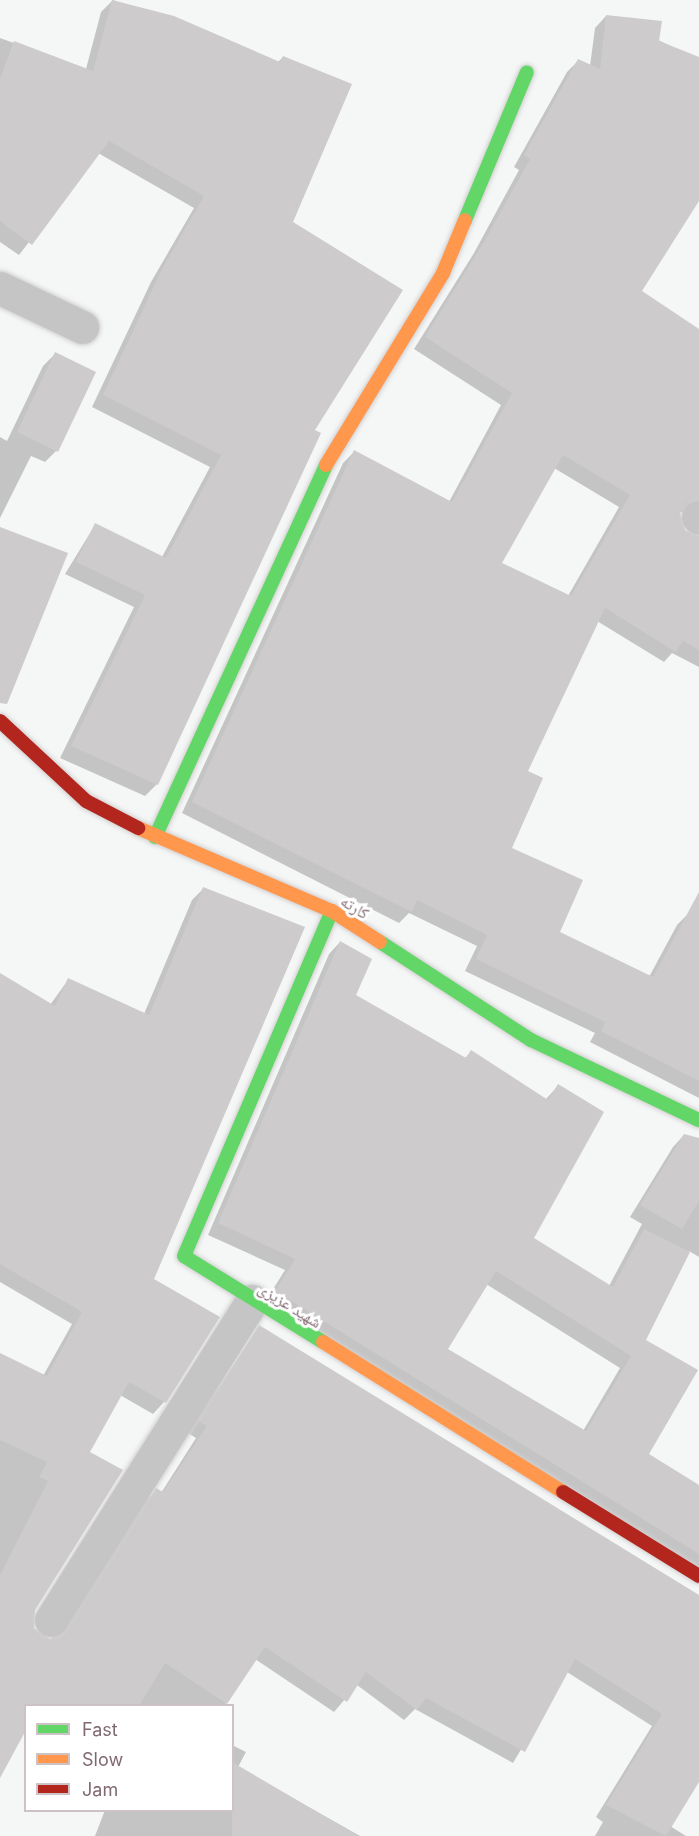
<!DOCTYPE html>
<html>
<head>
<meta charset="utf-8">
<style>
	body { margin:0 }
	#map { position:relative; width:699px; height:1836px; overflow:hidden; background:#f5f6f6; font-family:Inter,"Noto Naskh Arabic",sans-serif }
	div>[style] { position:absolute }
	.shadow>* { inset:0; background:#0003 }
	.building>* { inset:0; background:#cdcbcc }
	.roads { filter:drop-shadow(0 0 2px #d2d0d1) drop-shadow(0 0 2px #d2d0d1) }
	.street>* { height:33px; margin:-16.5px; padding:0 16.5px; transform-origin:16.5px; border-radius:16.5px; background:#c6c5c6 }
	.fast>* { height:14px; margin:-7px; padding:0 7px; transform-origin:7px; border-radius:7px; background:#63d668 }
	.slow>* { height:14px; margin:-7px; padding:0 7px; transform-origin:7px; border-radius:7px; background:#ff974d }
	.jam>* { height:14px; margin:-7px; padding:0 7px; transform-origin:7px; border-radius:7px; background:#b3261e }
	span { translate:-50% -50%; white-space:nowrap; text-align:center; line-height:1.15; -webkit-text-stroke:6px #fff; paint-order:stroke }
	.street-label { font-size:16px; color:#816972 }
	.legend { position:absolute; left:24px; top:1704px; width:210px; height:108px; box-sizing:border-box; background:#fff; border:2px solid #cdc3c7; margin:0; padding:8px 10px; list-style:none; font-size:18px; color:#816972 }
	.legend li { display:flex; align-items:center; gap:12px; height:30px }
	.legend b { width:30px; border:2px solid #cdc3c7 }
</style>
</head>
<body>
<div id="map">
	<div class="shadow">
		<div style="clip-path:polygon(113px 0,278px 62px,283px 57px,291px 222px,313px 430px,157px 784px,145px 796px,60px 758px,134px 607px,65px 574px,95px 525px,162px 557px,210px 467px,92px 407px,151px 282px,194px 208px,98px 153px,19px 255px,0 242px,0 38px,86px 69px,101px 12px)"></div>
		<div style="clip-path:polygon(evenodd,606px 16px,699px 59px,699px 200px,640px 292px,699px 390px,699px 515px,690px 510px,678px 513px,683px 531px,699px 537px,699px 667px,672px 653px,664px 662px,597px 621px,526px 772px,510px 849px,558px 932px,649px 977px,677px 925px,699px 903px,699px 1098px,590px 1042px,595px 1033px,465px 971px,477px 946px,409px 913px,399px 923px,182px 813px,343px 463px,354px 452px,449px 502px,501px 405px,414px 349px,474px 253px,519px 170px,514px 167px,567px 72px,578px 61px,590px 66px,595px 28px,606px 16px,554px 468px,619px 507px,568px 596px,500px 564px,554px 468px)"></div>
		<div style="clip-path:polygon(55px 354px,56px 451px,45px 462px,31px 456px,0 518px,0 437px,7px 441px,43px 366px)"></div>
		<div style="clip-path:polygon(204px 888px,152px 1280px,164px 1402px,153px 1414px,120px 1395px,88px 1453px,34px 1610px,33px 1630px,51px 1640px,61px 1635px,145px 1502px,156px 1490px,161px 1493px,196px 1438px,188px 1433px,259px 1327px,699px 1660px,699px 1779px,670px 1826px,686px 1836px,595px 1836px,603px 1822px,596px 1817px,652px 1726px,567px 1672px,513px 1763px,415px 1709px,404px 1720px,357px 1685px,334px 1712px,255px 1659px,224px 1706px,26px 1706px,0 1774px,0 1354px,43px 1376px,72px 1324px,0 1282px,0 975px,50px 1005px,68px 980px,144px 1014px,192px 900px)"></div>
		<div style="clip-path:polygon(evenodd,340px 942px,354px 996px,465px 1058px,471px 1052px,545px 1100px,558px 1086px,532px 1238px,609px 1286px,642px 1224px,630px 1217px,673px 1147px,684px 1135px,699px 1140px,699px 1257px,689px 1251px,644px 1340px,647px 1454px,699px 1487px,699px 1573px,265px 1302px,285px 1270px,208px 1235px,329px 954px,340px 942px,486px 1284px,620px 1368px,583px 1431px,446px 1349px,486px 1284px)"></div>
		<div style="clip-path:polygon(232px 1745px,246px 1752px,238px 1767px,360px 1836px,95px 1836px,105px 1810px,232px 1810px)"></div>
	</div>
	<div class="building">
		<div style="clip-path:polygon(112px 0,174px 16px,280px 62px,283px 56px,352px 84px,293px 222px,403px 290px,315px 430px,321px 433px,158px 785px,71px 746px,145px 595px,76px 562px,95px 523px,166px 558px,221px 455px,103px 395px,162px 269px,204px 196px,109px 141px,32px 245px,0 221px,0 79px,14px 41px,93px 71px)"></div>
		<div style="clip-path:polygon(evenodd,606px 15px,662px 21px,659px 41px,699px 57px,699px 201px,642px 291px,699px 329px,699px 499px,685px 503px,680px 513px,685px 530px,699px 536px,699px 650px,683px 641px,676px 652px,605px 608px,528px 771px,543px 778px,512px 848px,583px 880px,560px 932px,653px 977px,699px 892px,699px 1081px,601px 1031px,605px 1022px,476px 959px,487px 935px,417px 900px,412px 912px,192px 802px,354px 450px,452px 502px,512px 393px,425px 337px,485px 240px,530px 159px,524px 155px,578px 59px,600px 69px,606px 15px,563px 455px,630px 495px,571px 596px,502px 563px,563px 455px)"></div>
		<div style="clip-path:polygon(55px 352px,96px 372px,58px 452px,17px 432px)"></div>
		<div style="clip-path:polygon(0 527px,68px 553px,7px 704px,0 703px)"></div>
		<div style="clip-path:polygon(203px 887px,305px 927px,154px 1279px,220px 1317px,166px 1403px,129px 1382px,90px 1452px,123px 1470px,35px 1610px,34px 1628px,50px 1639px,67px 1630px,156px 1488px,163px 1492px,207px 1426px,198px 1421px,259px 1325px,699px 1595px,699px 1782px,666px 1836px,606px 1805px,662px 1714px,575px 1659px,525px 1752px,426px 1698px,417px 1710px,366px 1672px,347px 1702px,265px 1647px,227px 1704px,165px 1663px,139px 1706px,26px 1706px,26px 1730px,0 1778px,0 1575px,48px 1481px,39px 1477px,47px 1462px,0 1440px,0 1353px,47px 1376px,82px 1312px,0 1264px,0 973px,55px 1006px,68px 978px,149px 1015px)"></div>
		<div style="clip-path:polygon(evenodd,340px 941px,372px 959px,356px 995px,466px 1058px,471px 1050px,548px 1100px,558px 1084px,604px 1112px,534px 1238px,613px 1287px,644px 1229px,690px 1252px,646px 1340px,698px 1370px,649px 1454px,699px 1485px,699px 1554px,275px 1291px,295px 1259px,218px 1223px,340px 941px,496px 1271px,631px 1356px,586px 1431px,448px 1349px,496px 1271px)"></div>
		<div style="clip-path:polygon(684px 1134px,699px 1138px,699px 1201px,682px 1229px,640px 1205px)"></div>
		<div style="clip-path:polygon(232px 1762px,358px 1836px,232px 1836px)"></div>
	</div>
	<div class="roads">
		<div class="street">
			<div style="left:0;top:288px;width:91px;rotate:25.4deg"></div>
			<div style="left:698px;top:517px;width:1px;rotate:45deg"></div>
			<div style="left:51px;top:1620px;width:377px;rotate:-57.8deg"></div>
		</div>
		<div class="fast">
			<div style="left:465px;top:220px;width:160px;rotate:-67.3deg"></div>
			<div style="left:155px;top:837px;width:409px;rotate:-65.3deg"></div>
			<div style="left:380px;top:942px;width:180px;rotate:33deg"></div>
			<div style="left:531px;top:1040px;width:186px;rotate:25.5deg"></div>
			<div style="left:323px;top:1342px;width:163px;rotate:-148.3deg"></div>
			<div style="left:184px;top:1256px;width:375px;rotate:-66.8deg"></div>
		</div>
		<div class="slow">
			<div style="left:326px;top:465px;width:225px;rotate:-58.6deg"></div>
			<div style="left:443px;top:273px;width:57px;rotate:-67.5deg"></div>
			<div style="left:138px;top:828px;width:211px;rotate:23.2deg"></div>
			<div style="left:332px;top:911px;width:57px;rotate:32.9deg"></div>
			<div style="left:323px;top:1342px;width:283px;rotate:32deg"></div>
		</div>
		<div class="jam">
			<div style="left:0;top:721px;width:117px;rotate:42.9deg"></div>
			<div style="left:86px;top:801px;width:59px;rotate:27.4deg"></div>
			<div style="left:563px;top:1492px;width:160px;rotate:31.7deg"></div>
		</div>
	</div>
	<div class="street-label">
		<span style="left:355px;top:907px;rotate:32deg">کارته</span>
		<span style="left:290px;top:1305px;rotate:32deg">شهید عزیزی</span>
	</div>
	<ul class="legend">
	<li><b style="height:8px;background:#63d668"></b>Fast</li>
	<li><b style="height:8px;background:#ff974d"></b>Slow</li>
	<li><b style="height:8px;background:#b3261e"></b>Jam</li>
	</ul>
</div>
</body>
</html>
